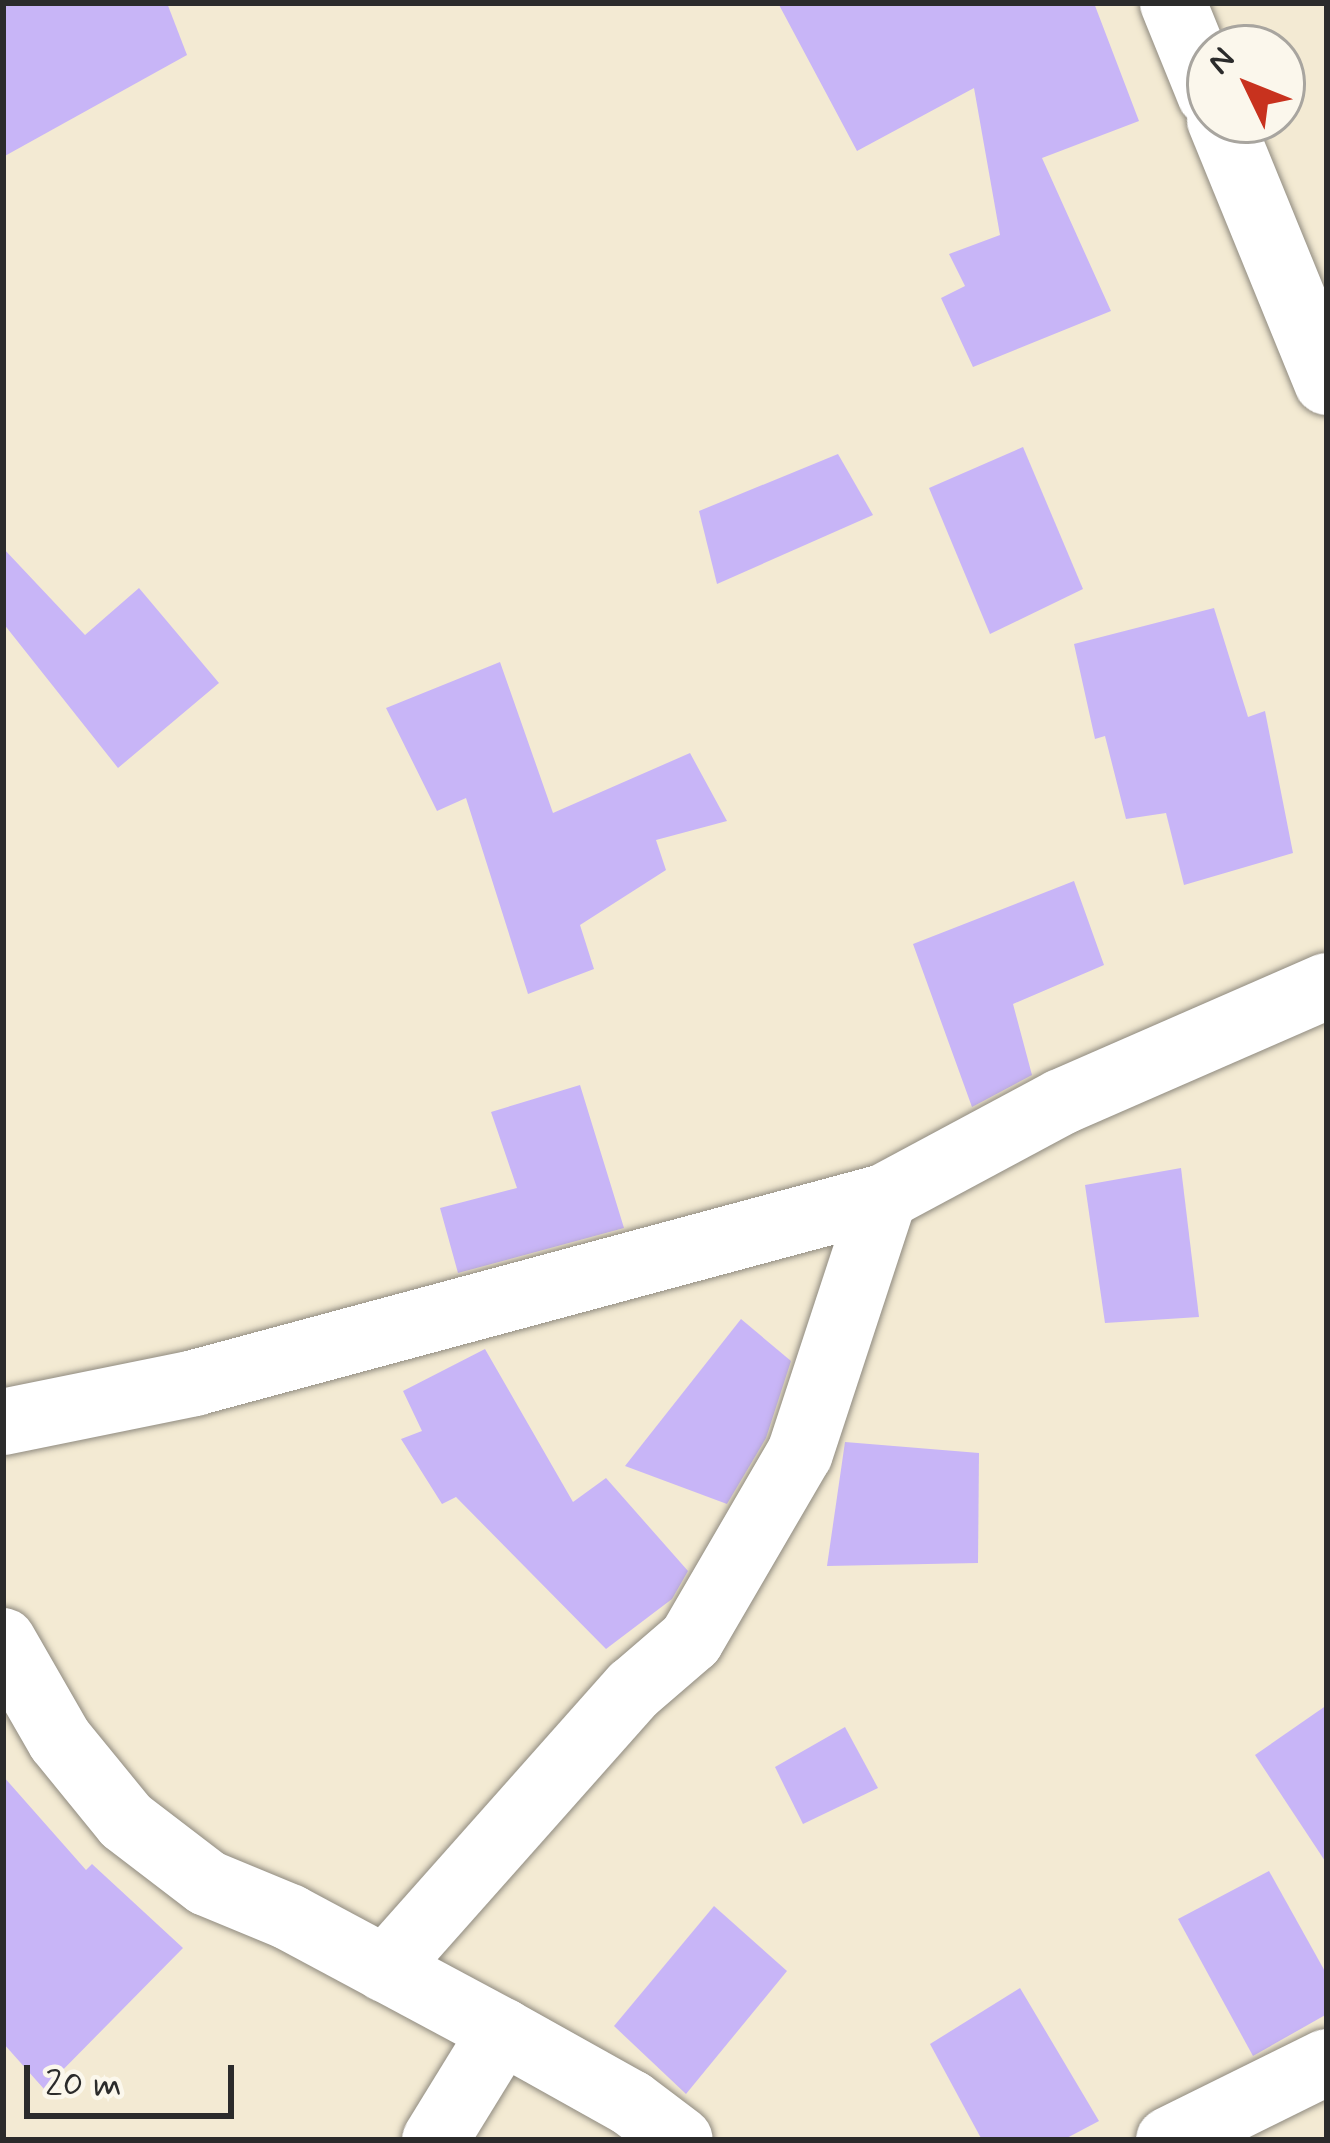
<!DOCTYPE html>
<html>
<head>
<meta charset="utf-8">
<style>
	body { margin:0 }
	#map { position:relative; width:1330px; height:2143px; overflow:hidden; background:#f3ead3; font-family:Mynerve,sans-serif }
	div>[style] { position:absolute }
	.building>* { inset:0; background:#c8b5f7 }
	.roads { filter:drop-shadow(0 0 3px #8f8a7f) drop-shadow(0 0 3px #8f8a7f) }
	.minor>* { height:66px; margin:-33px; padding:0 33px; transform-origin:33px; border-radius:33px; background:#fff }
	span { translate:-50% -50%; white-space:nowrap; text-align:center; line-height:1.15; -webkit-text-stroke:9px #fbf7ec; paint-order:stroke }
	.frame { position:absolute; inset:0; border:6px solid #2b2b2b; pointer-events:none }
	.north { position:absolute; left:1186px; top:24px; width:120px; height:120px; box-sizing:border-box; background:#fbf7ec; border:3px solid #a8a59f; border-radius:50%; rotate:313deg; font-size:33px; font-weight:700; line-height:48px; text-align:center; color:#2b2b2b }
	.north::after { content:''; display:block; margin:auto; width:42px; height:54px; background:#c8321e; clip-path:polygon(50% 0,100% 100%,50% 72%,0 100%) }
	.scale { position:absolute; left:24px; top:2065px; width:210px; height:54px; box-sizing:border-box; border:6px solid #2b2b2b; border-top:0; padding-left:15px; font-size:36px; line-height:42px; white-space:nowrap; color:#2b2b2b; -webkit-text-stroke:9px #fbf7ec; paint-order:stroke }
</style>
</head>
<body>
<div id="map">
	<div class="building">
		<div style="clip-path:polygon(3px 3px,167px 3px,187px 55px,3px 157px)"></div>
		<div style="clip-path:polygon(778px 3px,1094px 3px,1139px 121px,1042px 158px,1111px 311px,973px 367px,941px 298px,965px 286px,949px 254px,1000px 235px,974px 88px,857px 151px)"></div>
		<div style="clip-path:polygon(1023px 447px,1083px 589px,990px 634px,929px 488px)"></div>
		<div style="clip-path:polygon(838px 454px,873px 515px,717px 584px,699px 511px)"></div>
		<div style="clip-path:polygon(3px 548px,85px 635px,139px 588px,219px 683px,118px 768px,3px 623px)"></div>
		<div style="clip-path:polygon(1214px 608px,1248px 717px,1265px 711px,1293px 853px,1184px 885px,1166px 813px,1126px 819px,1105px 736px,1095px 739px,1074px 644px)"></div>
		<div style="clip-path:polygon(500px 662px,553px 813px,690px 753px,727px 821px,656px 840px,666px 870px,580px 925px,594px 969px,528px 994px,466px 798px,437px 811px,386px 708px)"></div>
		<div style="clip-path:polygon(1074px 881px,1104px 965px,1013px 1004px,1032px 1075px,972px 1107px,913px 944px)"></div>
		<div style="clip-path:polygon(580px 1085px,624px 1228px,458px 1273px,440px 1208px,517px 1188px,491px 1112px)"></div>
		<div style="clip-path:polygon(1181px 1168px,1199px 1317px,1105px 1323px,1085px 1185px)"></div>
		<div style="clip-path:polygon(741px 1319px,791px 1361px,766px 1438px,727px 1504px,625px 1466px)"></div>
		<div style="clip-path:polygon(485px 1349px,573px 1502px,606px 1478px,688px 1571px,672px 1599px,606px 1649px,456px 1497px,442px 1504px,401px 1439px,422px 1431px,403px 1391px)"></div>
		<div style="clip-path:polygon(845px 1442px,979px 1453px,978px 1563px,827px 1566px)"></div>
		<div style="clip-path:polygon(1327px 1705px,1327px 1864px,1255px 1755px)"></div>
		<div style="clip-path:polygon(845px 1727px,878px 1788px,803px 1824px,775px 1767px)"></div>
		<div style="clip-path:polygon(3px 1776px,86px 1870px,92px 1864px,183px 1948px,44px 2089px,3px 2043px)"></div>
		<div style="clip-path:polygon(1269px 1871px,1327px 1975px,1327px 2014px,1253px 2056px,1178px 1919px)"></div>
		<div style="clip-path:polygon(714px 1906px,787px 1971px,686px 2094px,614px 2026px)"></div>
		<div style="clip-path:polygon(1020px 1988px,1099px 2121px,1063px 2140px,982px 2140px,930px 2044px)"></div>
	</div>
	<div class="roads">
		<div class="minor">
			<div style="left:1173px;top:3px;width:98px;rotate:67.9deg"></div>
			<div style="left:1220px;top:120px;width:283px;rotate:67.8deg"></div>
			<div style="left:3px;top:1422px;width:195px;rotate:-11.5deg"></div>
			<div style="left:194px;top:1383px;width:715px;rotate:-15.09deg"></div>
			<div style="left:884px;top:1197px;width:201px;rotate:-28.2deg"></div>
			<div style="left:1061px;top:1102px;width:290px;rotate:-23.6deg"></div>
			<div style="left:3px;top:1641px;width:114px;rotate:60.1deg"></div>
			<div style="left:60px;top:1740px;width:104px;rotate:50.8deg"></div>
			<div style="left:126px;top:1821px;width:102px;rotate:37.4deg"></div>
			<div style="left:207px;top:1883px;width:89px;rotate:22.5deg"></div>
			<div style="left:289px;top:1917px;width:242px;rotate:28.2deg"></div>
			<div style="left:502px;top:2031px;width:148px;rotate:29.2deg"></div>
			<div style="left:631px;top:2103px;width:61px;rotate:37.1deg"></div>
			<div style="left:385px;top:1969px;width:375px;rotate:-48.4deg"></div>
			<div style="left:634px;top:1689px;width:75px;rotate:-40.7deg"></div>
			<div style="left:691px;top:1640px;width:216px;rotate:-59.8deg"></div>
			<div style="left:800px;top:1453px;width:269px;rotate:-71.8deg"></div>
			<div style="left:435px;top:2140px;width:128px;rotate:-58.4deg"></div>
			<div style="left:1169px;top:2140px;width:176px;rotate:-26.3deg"></div>
		</div>
	</div>
	<div class="frame"></div>
	<div class="north">N</div>
	<div class="scale">20 m</div>
</div>
</body>
</html>
